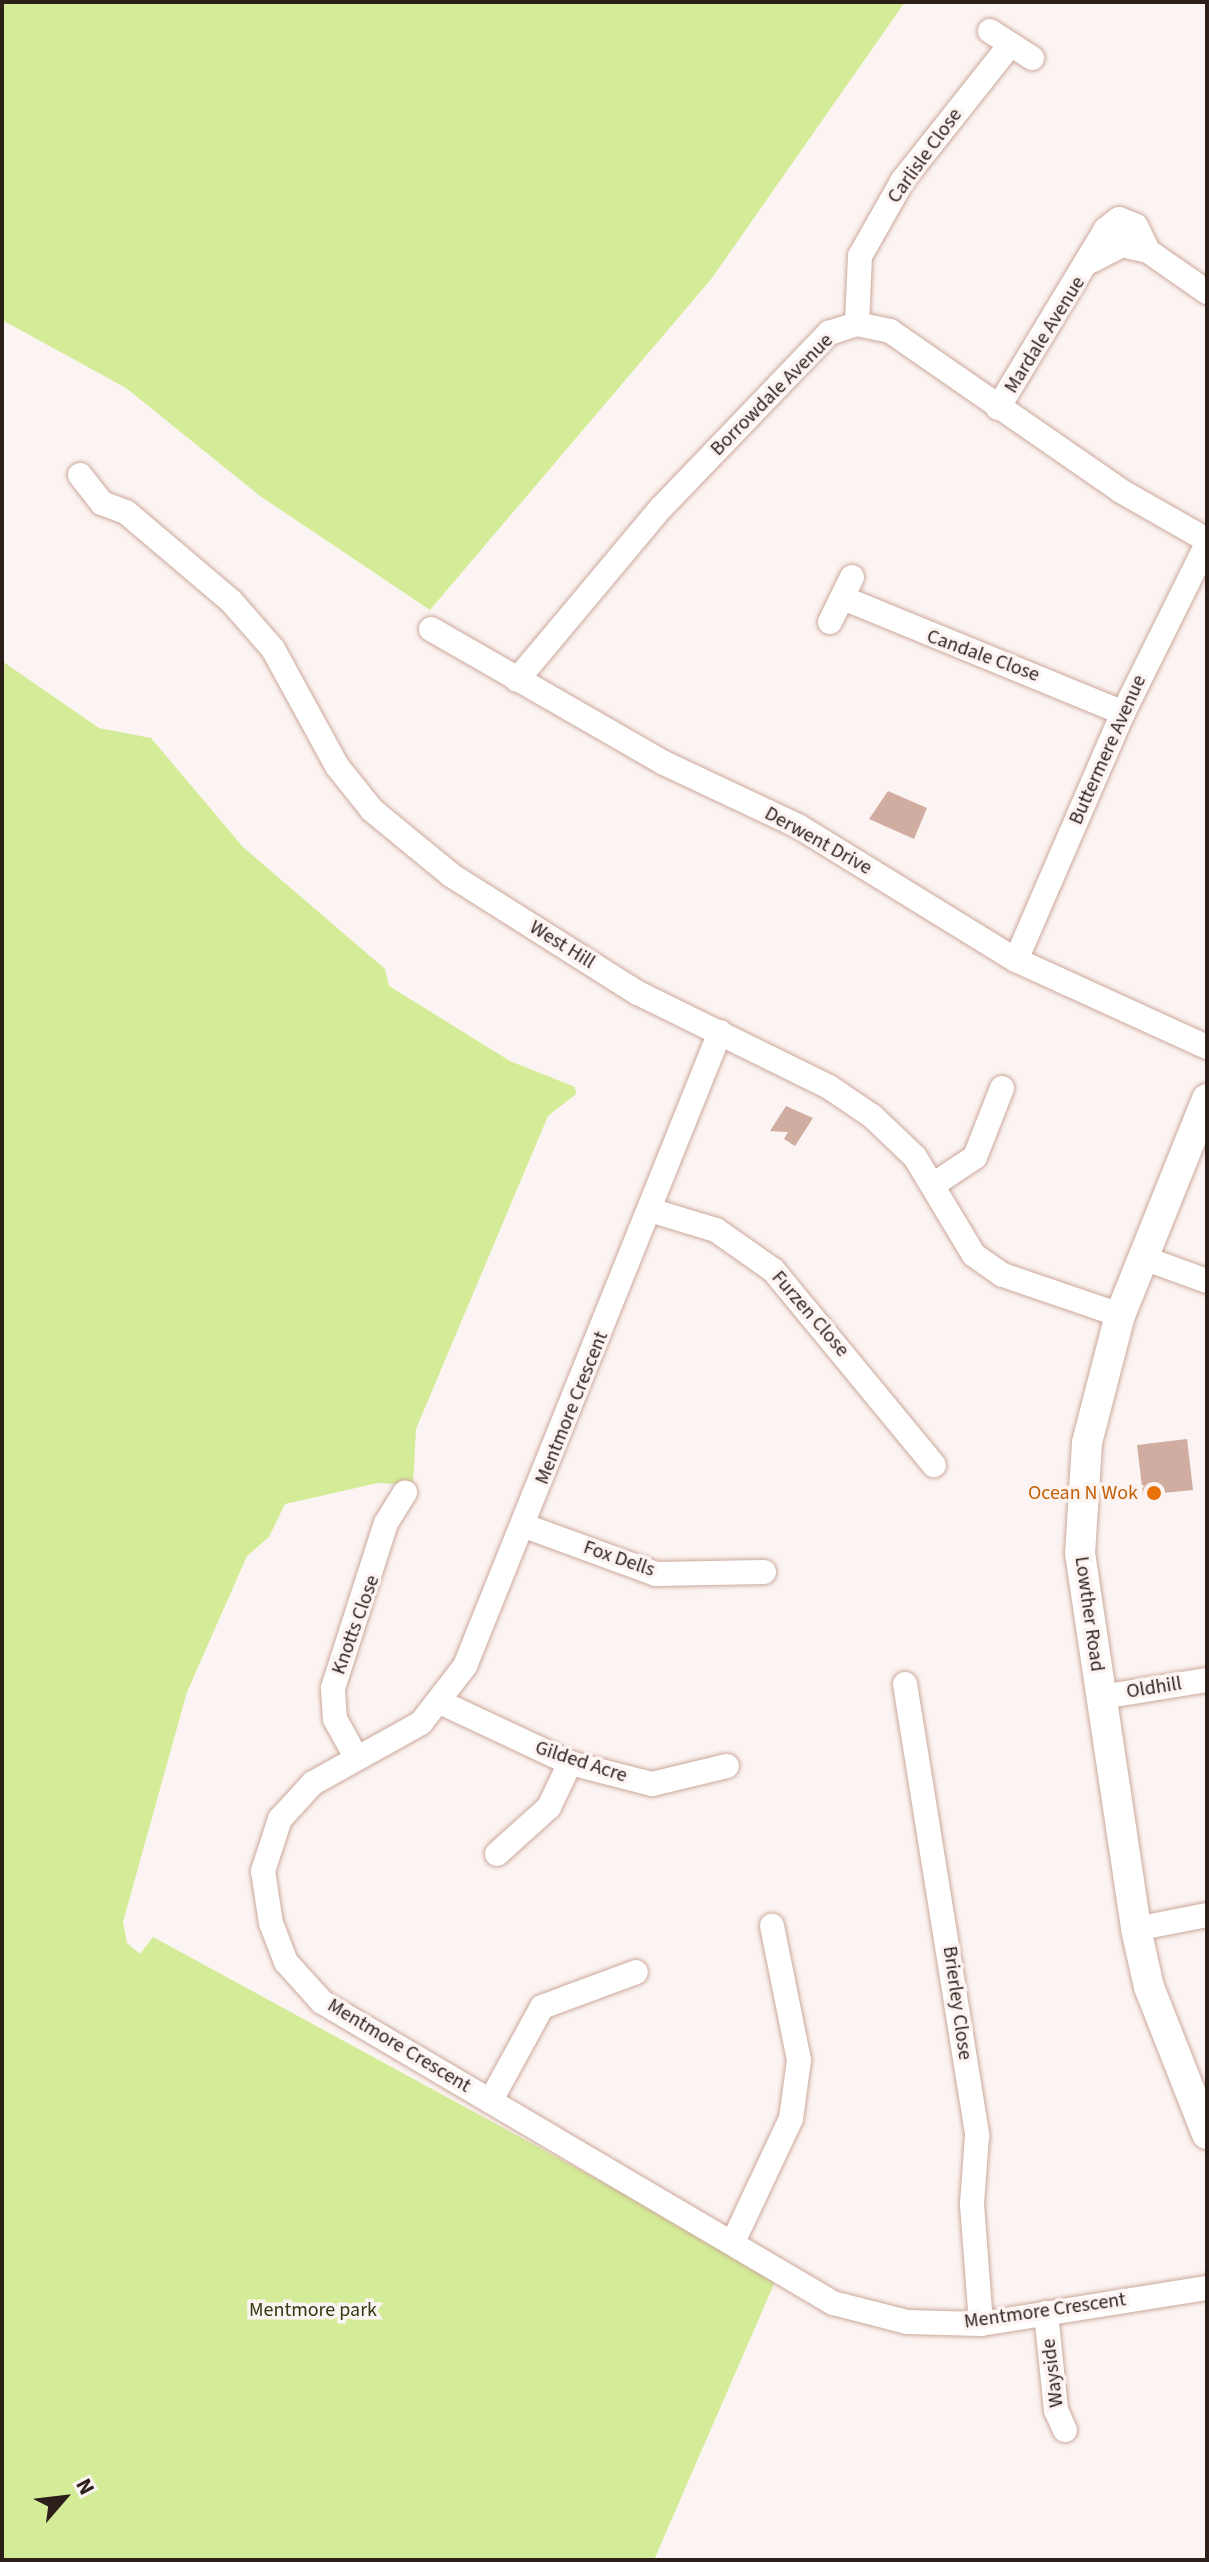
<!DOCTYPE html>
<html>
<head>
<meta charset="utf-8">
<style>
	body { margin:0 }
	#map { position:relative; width:1209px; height:2562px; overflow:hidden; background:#fcf4f2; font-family:"Source Sans 3",sans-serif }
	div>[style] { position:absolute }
	.green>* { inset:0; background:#d4ec97 }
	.building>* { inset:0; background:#d0ada0 }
	.roads { filter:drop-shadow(0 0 2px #cba89b) drop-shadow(0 0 2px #cba89b) }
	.minor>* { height:24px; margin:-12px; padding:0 12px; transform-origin:12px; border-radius:12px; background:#fff }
	.tertiary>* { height:30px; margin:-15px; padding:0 15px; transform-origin:15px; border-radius:15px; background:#fff }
	.dots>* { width:22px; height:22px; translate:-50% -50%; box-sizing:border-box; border:4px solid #fcf4f2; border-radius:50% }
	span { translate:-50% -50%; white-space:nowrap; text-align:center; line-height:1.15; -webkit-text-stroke:7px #fcf4f2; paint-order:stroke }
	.street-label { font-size:20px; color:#2c1f1a }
	.food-label { font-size:20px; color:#c56008 }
	.right { translate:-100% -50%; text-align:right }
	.park-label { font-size:20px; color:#303a11 }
	.frame { position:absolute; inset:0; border:4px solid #2c1f1a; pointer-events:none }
	.north { position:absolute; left:24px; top:2458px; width:80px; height:80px; -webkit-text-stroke:6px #fcf4f2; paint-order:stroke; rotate:62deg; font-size:22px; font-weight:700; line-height:32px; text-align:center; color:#2c1f1a }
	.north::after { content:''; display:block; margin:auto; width:28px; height:36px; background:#2c1f1a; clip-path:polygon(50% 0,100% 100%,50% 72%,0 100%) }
</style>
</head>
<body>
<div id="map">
	<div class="green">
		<div style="clip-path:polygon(2px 2px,905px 2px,712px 278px,430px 610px,260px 496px,126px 388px,2px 320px)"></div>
		<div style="clip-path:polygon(2px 661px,99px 728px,151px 738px,243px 847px,385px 969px,389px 986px,510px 1061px,575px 1087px,576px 1094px,548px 1116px,416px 1429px,413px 1485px,378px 1483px,285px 1504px,269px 1537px,247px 1556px,187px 1692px,123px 1922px,127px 1943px,140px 1954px,153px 1937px,777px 2277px,654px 2560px,2px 2560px)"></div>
	</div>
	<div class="building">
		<div style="clip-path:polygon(888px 791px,927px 808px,914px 839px,869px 819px)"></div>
		<div style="clip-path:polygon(786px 1106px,813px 1118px,795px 1146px,784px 1139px,788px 1132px,770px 1131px)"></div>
		<div style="clip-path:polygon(1187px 1439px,1193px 1490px,1143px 1495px,1137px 1445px)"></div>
	</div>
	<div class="roads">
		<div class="minor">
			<div style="left:990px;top:31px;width:50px;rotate:32.7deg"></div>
			<div style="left:1091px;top:261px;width:35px;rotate:-27deg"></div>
			<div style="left:1122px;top:245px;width:27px;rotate:13deg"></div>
			<div style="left:1148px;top:251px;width:72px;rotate:34.8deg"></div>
			<div style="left:857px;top:324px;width:68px;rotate:-87.5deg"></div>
			<div style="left:860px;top:256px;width:87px;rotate:-60.5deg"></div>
			<div style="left:903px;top:180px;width:172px;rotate:-51.6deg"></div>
			<div style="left:998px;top:408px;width:209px;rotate:-58.9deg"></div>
			<div style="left:1106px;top:229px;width:16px;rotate:-38deg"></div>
			<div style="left:1119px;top:219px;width:18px;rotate:22deg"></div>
			<div style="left:1136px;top:226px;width:28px;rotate:64deg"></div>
			<div style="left:80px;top:475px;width:36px;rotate:52deg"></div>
			<div style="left:102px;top:503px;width:26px;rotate:21deg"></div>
			<div style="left:126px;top:512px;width:138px;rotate:40.3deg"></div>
			<div style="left:231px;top:601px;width:64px;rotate:48.8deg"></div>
			<div style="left:273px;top:649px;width:133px;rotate:61.3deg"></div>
			<div style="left:337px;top:766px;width:56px;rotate:51.5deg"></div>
			<div style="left:372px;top:810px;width:102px;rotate:39.4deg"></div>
			<div style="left:451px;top:875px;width:221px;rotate:32.3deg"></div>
			<div style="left:638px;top:993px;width:213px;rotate:26.2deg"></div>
			<div style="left:829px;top:1087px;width:52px;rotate:34deg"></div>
			<div style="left:872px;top:1116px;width:59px;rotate:43.6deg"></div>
			<div style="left:915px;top:1157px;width:114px;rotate:59deg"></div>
			<div style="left:974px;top:1255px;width:35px;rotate:35deg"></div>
			<div style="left:1003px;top:1275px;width:124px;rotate:18.9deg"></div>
			<div style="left:843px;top:598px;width:303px;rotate:22.3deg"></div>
			<div style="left:830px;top:622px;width:50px;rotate:-63.9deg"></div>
			<div style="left:431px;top:629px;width:269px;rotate:29.9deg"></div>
			<div style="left:664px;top:763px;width:148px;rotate:25.2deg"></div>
			<div style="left:798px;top:826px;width:256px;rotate:31.6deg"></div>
			<div style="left:1016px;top:960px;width:210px;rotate:24.5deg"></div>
			<div style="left:517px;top:680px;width:224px;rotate:-50.1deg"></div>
			<div style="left:661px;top:508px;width:243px;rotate:-46.2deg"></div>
			<div style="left:829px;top:333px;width:29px;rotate:-18deg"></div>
			<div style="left:857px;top:324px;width:34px;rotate:12deg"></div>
			<div style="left:890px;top:331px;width:281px;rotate:34.7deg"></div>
			<div style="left:1121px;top:491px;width:99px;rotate:29.7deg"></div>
			<div style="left:1016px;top:960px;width:269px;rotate:-66.6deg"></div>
			<div style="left:1123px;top:713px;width:189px;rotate:-63.6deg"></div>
			<div style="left:720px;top:1032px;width:683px;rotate:111.91deg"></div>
			<div style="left:465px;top:1666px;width:72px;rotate:127.7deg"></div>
			<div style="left:421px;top:1723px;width:124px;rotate:150.9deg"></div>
			<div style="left:313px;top:1783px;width:49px;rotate:132.5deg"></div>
			<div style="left:280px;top:1819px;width:55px;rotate:108.1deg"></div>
			<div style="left:263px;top:1871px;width:53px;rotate:81.3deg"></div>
			<div style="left:271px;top:1923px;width:42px;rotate:69deg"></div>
			<div style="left:286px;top:1962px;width:54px;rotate:48deg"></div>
			<div style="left:322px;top:2002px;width:593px;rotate:30.5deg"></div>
			<div style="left:833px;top:2303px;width:76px;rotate:14.4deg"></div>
			<div style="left:907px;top:2322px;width:74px;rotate:1.5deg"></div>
			<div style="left:981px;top:2324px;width:229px;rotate:-9.1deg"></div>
			<div style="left:933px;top:1185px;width:50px;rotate:-33.7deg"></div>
			<div style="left:975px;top:1157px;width:74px;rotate:-68.6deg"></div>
			<div style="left:650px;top:1210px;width:69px;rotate:16.9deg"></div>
			<div style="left:716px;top:1230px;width:70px;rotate:35.1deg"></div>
			<div style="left:773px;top:1270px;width:253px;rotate:50.5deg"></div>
			<div style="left:1141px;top:1257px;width:70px;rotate:20deg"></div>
			<div style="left:525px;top:1526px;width:140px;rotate:20.1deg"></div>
			<div style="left:656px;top:1574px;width:108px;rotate:-1.1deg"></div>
			<div style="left:905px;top:1684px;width:458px;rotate:80.9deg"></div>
			<div style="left:977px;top:2136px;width:68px;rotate:94.2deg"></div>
			<div style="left:972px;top:2204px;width:120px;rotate:85.7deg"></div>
			<div style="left:1102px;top:1697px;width:106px;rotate:-9.2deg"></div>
			<div style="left:442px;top:1703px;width:141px;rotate:25.1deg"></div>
			<div style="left:570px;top:1763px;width:85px;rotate:14.4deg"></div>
			<div style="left:652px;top:1784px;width:77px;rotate:-13.5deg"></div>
			<div style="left:356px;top:1757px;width:43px;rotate:-118.9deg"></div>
			<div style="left:335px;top:1719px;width:31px;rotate:-94deg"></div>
			<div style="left:333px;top:1688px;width:173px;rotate:-72.2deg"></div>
			<div style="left:386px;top:1523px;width:36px;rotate:-58deg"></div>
			<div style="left:497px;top:1854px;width:70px;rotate:-42.1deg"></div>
			<div style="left:549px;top:1807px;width:49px;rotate:-64.5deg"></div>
			<div style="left:1136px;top:1929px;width:72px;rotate:-11.2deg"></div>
			<div style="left:491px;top:2100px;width:106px;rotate:-61.3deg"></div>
			<div style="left:542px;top:2007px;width:100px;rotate:-20.4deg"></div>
			<div style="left:733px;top:2242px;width:136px;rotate:-64.8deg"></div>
			<div style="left:791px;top:2119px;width:60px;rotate:-82.3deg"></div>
			<div style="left:799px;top:2060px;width:137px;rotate:-101.4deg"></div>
			<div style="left:1046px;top:2313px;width:98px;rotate:84.1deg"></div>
			<div style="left:1056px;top:2410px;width:22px;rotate:66deg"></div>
		</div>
		<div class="tertiary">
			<div style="left:1207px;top:1099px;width:233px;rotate:111.9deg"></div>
			<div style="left:1120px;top:1315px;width:132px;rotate:104.5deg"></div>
			<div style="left:1087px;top:1443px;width:110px;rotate:93.6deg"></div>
			<div style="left:1080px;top:1553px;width:380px;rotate:81.5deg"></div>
			<div style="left:1136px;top:1929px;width:59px;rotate:77.4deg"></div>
			<div style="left:1149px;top:1987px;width:158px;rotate:68.5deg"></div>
		</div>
	</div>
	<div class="dots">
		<div style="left:1154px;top:1493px;background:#e8710a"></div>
	</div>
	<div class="street-label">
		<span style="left:925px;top:156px;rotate:-54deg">Carlisle Close</span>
		<span style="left:1045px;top:335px;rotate:-58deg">Mardale Avenue</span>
		<span style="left:772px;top:395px;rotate:-45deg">Borrowdale Avenue</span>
		<span style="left:983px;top:656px;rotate:20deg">Candale Close</span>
		<span style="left:1108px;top:750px;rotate:-66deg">Buttermere Avenue</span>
		<span style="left:818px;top:841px;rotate:29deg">Derwent Drive</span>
		<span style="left:562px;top:945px;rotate:32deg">West Hill</span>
		<span style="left:810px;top:1314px;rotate:49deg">Furzen Close</span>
		<span style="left:572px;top:1408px;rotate:-68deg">Mentmore Crescent</span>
		<span style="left:619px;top:1559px;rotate:19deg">Fox Dells</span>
		<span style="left:1089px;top:1614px;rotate:82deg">Lowther Road</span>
		<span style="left:356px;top:1625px;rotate:-70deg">Knotts Close</span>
		<span style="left:1154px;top:1688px;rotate:-9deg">Oldhill</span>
		<span style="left:581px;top:1762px;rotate:18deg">Gilded Acre</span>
		<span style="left:957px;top:2003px;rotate:82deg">Brierley Close</span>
		<span style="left:399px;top:2046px;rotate:31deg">Mentmore Crescent</span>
		<span style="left:1045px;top:2311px;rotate:-8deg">Mentmore Crescent</span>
		<span style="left:1053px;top:2373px;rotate:-97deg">Wayside</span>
	</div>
	<div class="food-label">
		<span class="right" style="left:1138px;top:1493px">Ocean N Wok</span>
	</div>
	<div class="park-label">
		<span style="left:313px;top:2310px">Mentmore park</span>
	</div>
	<div class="frame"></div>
	<div class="north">N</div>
</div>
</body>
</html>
